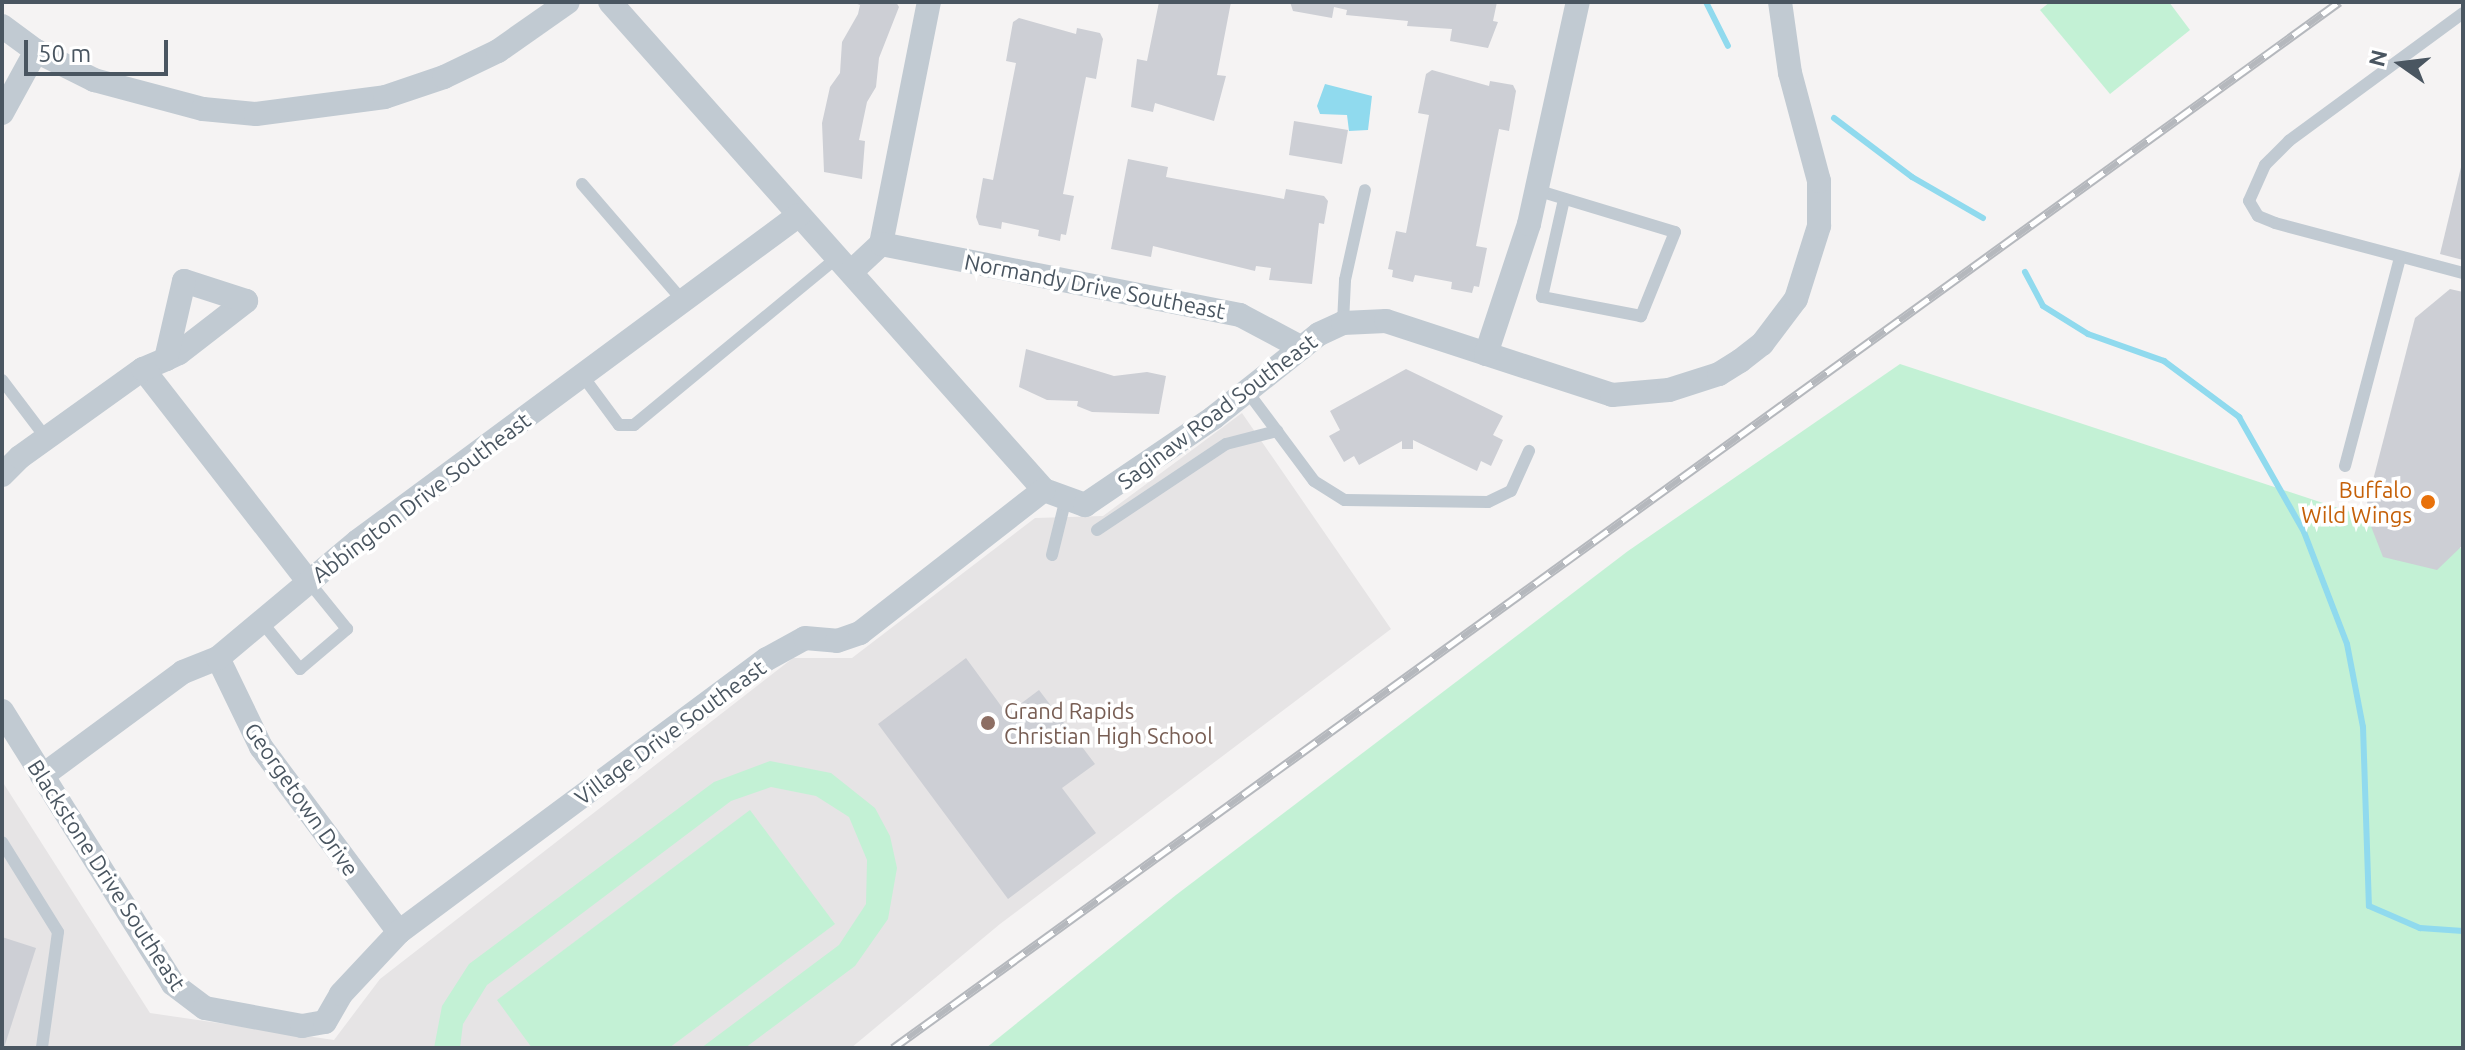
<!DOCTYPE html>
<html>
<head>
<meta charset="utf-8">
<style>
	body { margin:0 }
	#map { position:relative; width:2465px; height:1050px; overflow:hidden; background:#f5f3f3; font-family:Ubuntu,sans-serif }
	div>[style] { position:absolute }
	.education>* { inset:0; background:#e6e4e5 }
	.green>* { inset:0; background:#c3f1d5 }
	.water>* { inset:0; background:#90daee }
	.stream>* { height:6px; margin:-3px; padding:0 3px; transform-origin:3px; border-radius:3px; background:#90daee }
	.building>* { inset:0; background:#cdcfd5 }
	.service>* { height:12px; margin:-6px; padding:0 6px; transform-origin:6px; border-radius:6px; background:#c1cad2 }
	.minor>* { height:24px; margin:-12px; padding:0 12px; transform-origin:12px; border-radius:12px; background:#c1cad2 }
	.rail>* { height:9px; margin-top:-4.5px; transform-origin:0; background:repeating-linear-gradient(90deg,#fff 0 18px,#b5b8bd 0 36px); box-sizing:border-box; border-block:2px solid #b5b8bd }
	.dots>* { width:22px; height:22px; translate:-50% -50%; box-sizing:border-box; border:4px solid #fff; border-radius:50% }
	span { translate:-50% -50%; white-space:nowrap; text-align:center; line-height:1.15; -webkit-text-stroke:7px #fff; paint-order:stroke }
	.street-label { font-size:22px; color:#4a5661 }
	.food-label { font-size:22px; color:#c56008 }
	.right { translate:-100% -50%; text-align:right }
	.education-label { font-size:22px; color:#785e54 }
	.left { translate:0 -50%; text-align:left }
	.frame { position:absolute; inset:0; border:4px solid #4a5661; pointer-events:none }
	.north { position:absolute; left:2361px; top:24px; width:80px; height:80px; -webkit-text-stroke:6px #fff; paint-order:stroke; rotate:284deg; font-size:22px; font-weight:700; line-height:32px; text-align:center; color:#4a5661 }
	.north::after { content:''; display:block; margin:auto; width:28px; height:36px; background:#4a5661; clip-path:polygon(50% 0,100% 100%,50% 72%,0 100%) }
	.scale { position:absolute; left:24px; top:40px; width:144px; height:36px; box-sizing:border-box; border:4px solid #4a5661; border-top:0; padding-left:10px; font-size:24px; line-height:28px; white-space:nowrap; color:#4a5661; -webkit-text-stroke:6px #fff; paint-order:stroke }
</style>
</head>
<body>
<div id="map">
	<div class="education">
		<div style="clip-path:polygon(1242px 413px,1391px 629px,1000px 924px,851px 1048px,2px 1048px,2px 781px,150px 1013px,334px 1040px,380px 979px,793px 658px,852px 658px,1035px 518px,1103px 516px)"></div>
	</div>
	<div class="green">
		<div style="clip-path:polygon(2050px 2px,2169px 2px,2190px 30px,2110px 94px,2040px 10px)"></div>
		<div style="clip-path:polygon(1900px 364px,2463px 549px,2463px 1048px,986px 1048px,1176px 895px,1628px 551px)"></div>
		<div style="clip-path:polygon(770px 761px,831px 773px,875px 808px,890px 836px,897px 868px,888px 919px,855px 966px,745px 1048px,701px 1048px,839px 945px,866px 904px,867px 860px,849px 817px,816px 796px,771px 787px,731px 801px,487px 985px,463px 1024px,460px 1048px,434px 1048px,442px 1006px,469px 964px,714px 782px)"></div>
		<div style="clip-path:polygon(750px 810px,835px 924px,669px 1048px,532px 1048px,497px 1000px)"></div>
	</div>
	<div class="water">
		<div style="clip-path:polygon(1325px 84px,1372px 96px,1368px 130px,1349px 131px,1347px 115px,1320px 114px,1317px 106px)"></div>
	</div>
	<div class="stream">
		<div style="left:1706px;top:2px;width:49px;rotate:63.4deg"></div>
		<div style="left:1834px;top:118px;width:98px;rotate:37.1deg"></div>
		<div style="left:1912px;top:177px;width:82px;rotate:30deg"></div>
		<div style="left:2025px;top:272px;width:38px;rotate:62deg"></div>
		<div style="left:2043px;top:306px;width:53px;rotate:31.9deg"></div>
		<div style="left:2088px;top:334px;width:81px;rotate:19.6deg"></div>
		<div style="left:2164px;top:361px;width:94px;rotate:36.7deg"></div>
		<div style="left:2239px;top:417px;width:132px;rotate:60.5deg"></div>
		<div style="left:2304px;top:532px;width:120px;rotate:69deg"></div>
		<div style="left:2347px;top:644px;width:85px;rotate:79.1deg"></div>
		<div style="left:2363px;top:727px;width:179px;rotate:88.1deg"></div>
		<div style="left:2369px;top:906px;width:56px;rotate:23.3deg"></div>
		<div style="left:2420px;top:928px;width:43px;rotate:4deg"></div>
	</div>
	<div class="building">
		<div style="clip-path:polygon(852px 2px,896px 2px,899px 7px,879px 58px,876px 87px,867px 102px,859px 140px,865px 141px,862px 179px,824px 172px,822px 123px,830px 87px,840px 73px,842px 42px,858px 14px,860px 5px)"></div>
		<div style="clip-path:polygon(1159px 2px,1231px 2px,1217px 75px,1226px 76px,1214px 121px,1155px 103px,1153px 112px,1131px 107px,1137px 59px,1147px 61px)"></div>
		<div style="clip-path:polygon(1290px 2px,1497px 2px,1493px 21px,1498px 22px,1488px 48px,1450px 41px,1452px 29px,1407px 26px,1408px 21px,1346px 15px,1347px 10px,1334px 7px,1332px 18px,1293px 11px)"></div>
		<div style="clip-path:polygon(1019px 18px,1076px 34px,1077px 28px,1100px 33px,1103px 39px,1096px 79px,1086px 77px,1063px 194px,1074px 196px,1066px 235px,1061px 234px,1060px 241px,1038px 236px,1039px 230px,1002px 222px,1001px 229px,979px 225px,976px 217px,983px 178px,993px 180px,1016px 63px,1006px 61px,1013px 22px)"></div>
		<div style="clip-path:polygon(1432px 70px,1489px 86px,1490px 81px,1513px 85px,1516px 91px,1509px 131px,1499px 129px,1476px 246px,1487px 248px,1479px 287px,1474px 286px,1472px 293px,1451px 289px,1452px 282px,1415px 275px,1413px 282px,1392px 277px,1393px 270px,1388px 269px,1396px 231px,1406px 233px,1429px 115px,1418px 113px,1426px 74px)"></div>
		<div style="clip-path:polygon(1294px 121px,1348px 130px,1342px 164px,1289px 155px)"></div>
		<div style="clip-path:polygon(1128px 159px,1168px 167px,1166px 177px,1269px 196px,1284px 199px,1286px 189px,1324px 196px,1328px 201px,1324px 224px,1319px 223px,1312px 284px,1269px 280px,1271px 268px,1256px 266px,1255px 271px,1153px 246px,1151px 257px,1111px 249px)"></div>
		<div style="clip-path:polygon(2462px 163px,2463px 164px,2463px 260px,2440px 254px)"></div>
		<div style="clip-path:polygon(2450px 289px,2463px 292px,2463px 545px,2437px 570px,2383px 557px,2365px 511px,2415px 318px)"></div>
		<div style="clip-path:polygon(1026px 349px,1114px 376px,1147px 372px,1166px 376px,1159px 414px,1092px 412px,1077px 406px,1078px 401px,1047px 400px,1019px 387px)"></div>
		<div style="clip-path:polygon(1406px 369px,1503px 416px,1493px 435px,1503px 440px,1491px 466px,1481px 461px,1477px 471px,1413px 440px,1413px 449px,1402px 449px,1402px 441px,1359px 465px,1354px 456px,1344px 462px,1329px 436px,1340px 430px,1330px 411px)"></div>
		<div style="clip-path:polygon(966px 658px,1007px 714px,1039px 690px,1095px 764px,1062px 788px,1096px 833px,1008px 899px,878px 724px)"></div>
		<div style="clip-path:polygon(2px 937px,36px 948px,4px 1048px,2px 1048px)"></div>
	</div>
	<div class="service">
		<div style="left:2463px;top:13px;width:216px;rotate:143.7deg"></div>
		<div style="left:2289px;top:141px;width:34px;rotate:135deg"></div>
		<div style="left:2265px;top:165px;width:39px;rotate:114deg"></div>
		<div style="left:2249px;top:201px;width:17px;rotate:59deg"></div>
		<div style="left:2258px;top:216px;width:18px;rotate:22deg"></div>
		<div style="left:2275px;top:223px;width:195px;rotate:14.9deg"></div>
		<div style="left:582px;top:184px;width:155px;rotate:49.2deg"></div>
		<div style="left:1536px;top:190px;width:145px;rotate:16.8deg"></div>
		<div style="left:1675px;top:232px;width:91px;rotate:112deg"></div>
		<div style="left:1641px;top:316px;width:101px;rotate:-169.1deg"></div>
		<div style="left:1542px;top:297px;width:100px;rotate:-77.3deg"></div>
		<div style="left:1343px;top:323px;width:43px;rotate:-87.3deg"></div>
		<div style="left:1345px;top:280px;width:92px;rotate:-77.5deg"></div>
		<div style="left:582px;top:375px;width:62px;rotate:53.5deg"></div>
		<div style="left:619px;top:425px;width:15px"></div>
		<div style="left:634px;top:425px;width:264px;rotate:-39.5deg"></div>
		<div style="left:2px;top:380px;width:73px;rotate:52.8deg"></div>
		<div style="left:1247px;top:391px;width:112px;rotate:53.3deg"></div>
		<div style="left:1314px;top:481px;width:36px;rotate:32deg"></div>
		<div style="left:1345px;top:500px;width:143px;rotate:0.8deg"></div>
		<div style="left:1488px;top:502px;width:25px;rotate:-26deg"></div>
		<div style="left:1511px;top:491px;width:44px;rotate:-65.8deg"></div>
		<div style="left:2345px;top:466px;width:215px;rotate:-75.2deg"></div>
		<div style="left:1097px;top:530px;width:155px;rotate:-33.7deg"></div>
		<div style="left:1226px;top:444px;width:53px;rotate:-14.3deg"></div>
		<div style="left:1052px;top:555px;width:55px;rotate:-76.2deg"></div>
		<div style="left:261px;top:621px;width:62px;rotate:50.9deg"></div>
		<div style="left:300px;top:669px;width:62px;rotate:-40.4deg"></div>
		<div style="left:347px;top:629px;width:60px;rotate:-129deg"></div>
		<div style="left:2px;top:842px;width:106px;rotate:58.1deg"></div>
		<div style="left:58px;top:932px;width:117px;rotate:97.9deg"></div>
	</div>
	<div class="minor">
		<div style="left:610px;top:2px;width:653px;rotate:48.35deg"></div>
		<div style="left:1044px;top:490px;width:44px;rotate:20.1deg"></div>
		<div style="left:1085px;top:505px;width:155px;rotate:-34.2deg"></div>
		<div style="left:1213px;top:418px;width:135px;rotate:-38.4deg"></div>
		<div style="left:1319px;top:334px;width:26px;rotate:-25deg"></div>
		<div style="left:1343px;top:323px;width:43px;rotate:-2.7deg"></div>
		<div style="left:1386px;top:321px;width:238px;rotate:18.1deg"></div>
		<div style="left:1612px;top:395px;width:57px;rotate:-5deg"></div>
		<div style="left:1669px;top:390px;width:52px;rotate:-17.7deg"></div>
		<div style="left:1719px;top:374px;width:25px;rotate:-32deg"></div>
		<div style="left:1740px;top:361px;width:28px;rotate:-38deg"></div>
		<div style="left:1762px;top:344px;width:56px;rotate:-52.9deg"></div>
		<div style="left:1796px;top:299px;width:77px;rotate:-72.5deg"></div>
		<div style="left:1819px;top:226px;width:45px;rotate:-90deg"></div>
		<div style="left:1819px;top:181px;width:112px;rotate:-105deg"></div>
		<div style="left:1790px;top:73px;width:72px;rotate:-98deg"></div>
		<div style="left:2px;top:26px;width:42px;rotate:36.3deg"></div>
		<div style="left:36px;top:51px;width:65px;rotate:26.6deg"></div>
		<div style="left:94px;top:80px;width:113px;rotate:14.9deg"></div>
		<div style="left:203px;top:109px;width:53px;rotate:5.4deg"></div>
		<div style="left:256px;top:114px;width:130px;rotate:-7.5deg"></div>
		<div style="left:385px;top:97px;width:62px;rotate:-18.7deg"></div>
		<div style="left:444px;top:77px;width:60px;rotate:-25.7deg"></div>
		<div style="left:498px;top:51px;width:85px;rotate:-35deg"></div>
		<div style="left:2px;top:113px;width:71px;rotate:-61.3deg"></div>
		<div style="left:881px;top:244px;width:247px;rotate:-78.8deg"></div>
		<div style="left:851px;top:272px;width:41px;rotate:-43deg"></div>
		<div style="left:881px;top:244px;width:366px;rotate:11.2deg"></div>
		<div style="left:1240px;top:315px;width:70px;rotate:28deg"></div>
		<div style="left:1486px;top:354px;width:137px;rotate:-71.7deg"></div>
		<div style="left:1529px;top:224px;width:227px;rotate:-77.6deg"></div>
		<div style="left:143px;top:369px;width:270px;rotate:52.1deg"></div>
		<div style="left:2px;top:475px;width:25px;rotate:-45deg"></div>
		<div style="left:20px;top:457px;width:151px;rotate:-35.6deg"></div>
		<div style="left:143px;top:369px;width:25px;rotate:-23deg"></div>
		<div style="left:166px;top:359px;width:14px;rotate:-25deg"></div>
		<div style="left:179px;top:353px;width:85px;rotate:-37.8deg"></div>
		<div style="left:246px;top:301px;width:65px;rotate:-162.1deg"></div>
		<div style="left:184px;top:281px;width:80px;rotate:103deg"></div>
		<div style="left:218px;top:658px;width:99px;rotate:64.2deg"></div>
		<div style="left:261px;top:747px;width:231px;rotate:53.3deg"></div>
		<div style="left:2px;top:711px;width:322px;rotate:57.9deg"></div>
		<div style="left:173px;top:984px;width:40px;rotate:37deg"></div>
		<div style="left:205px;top:1008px;width:99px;rotate:10.5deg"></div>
		<div style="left:302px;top:1026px;width:23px;rotate:-10deg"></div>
		<div style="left:325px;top:1022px;width:32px;rotate:-60deg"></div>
		<div style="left:341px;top:994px;width:85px;rotate:-46.9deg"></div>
		<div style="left:399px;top:932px;width:458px;rotate:-36.6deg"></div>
		<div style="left:767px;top:659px;width:43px;rotate:-28.9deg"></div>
		<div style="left:805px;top:638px;width:32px;rotate:5deg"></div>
		<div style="left:837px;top:641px;width:24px;rotate:-19deg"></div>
		<div style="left:860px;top:633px;width:233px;rotate:-37.9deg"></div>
		<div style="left:42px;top:776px;width:175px;rotate:-36.4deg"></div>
		<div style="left:183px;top:672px;width:38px;rotate:-22deg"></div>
		<div style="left:218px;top:658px;width:182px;rotate:-39.9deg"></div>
		<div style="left:358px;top:541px;width:548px;rotate:-36.47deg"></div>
	</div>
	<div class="rail">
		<div style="left:893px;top:1048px;width:1785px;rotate:-35.88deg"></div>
	</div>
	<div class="dots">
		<div style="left:2428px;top:502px;background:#e8710a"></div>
		<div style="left:988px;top:723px;background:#8d6e63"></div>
	</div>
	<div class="street-label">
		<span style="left:1095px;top:286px;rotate:11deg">Normandy Drive Southeast</span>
		<span style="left:1217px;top:411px;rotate:-37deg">Saginaw Road Southeast</span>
		<span style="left:421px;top:497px;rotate:-37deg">Abbington Drive Southeast</span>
		<span style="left:670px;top:732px;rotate:-36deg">Village Drive Southeast</span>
		<span style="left:302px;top:799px;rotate:55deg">Georgetown Drive</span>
		<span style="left:107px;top:875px;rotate:57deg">Blackstone Drive Southeast</span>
	</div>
	<div class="food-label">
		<span class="right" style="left:2412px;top:502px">Buffalo<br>Wild Wings</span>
	</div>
	<div class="education-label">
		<span class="left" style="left:1004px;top:723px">Grand Rapids<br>Christian High School</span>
	</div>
	<div class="frame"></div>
	<div class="north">N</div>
	<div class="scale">50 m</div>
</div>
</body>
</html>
